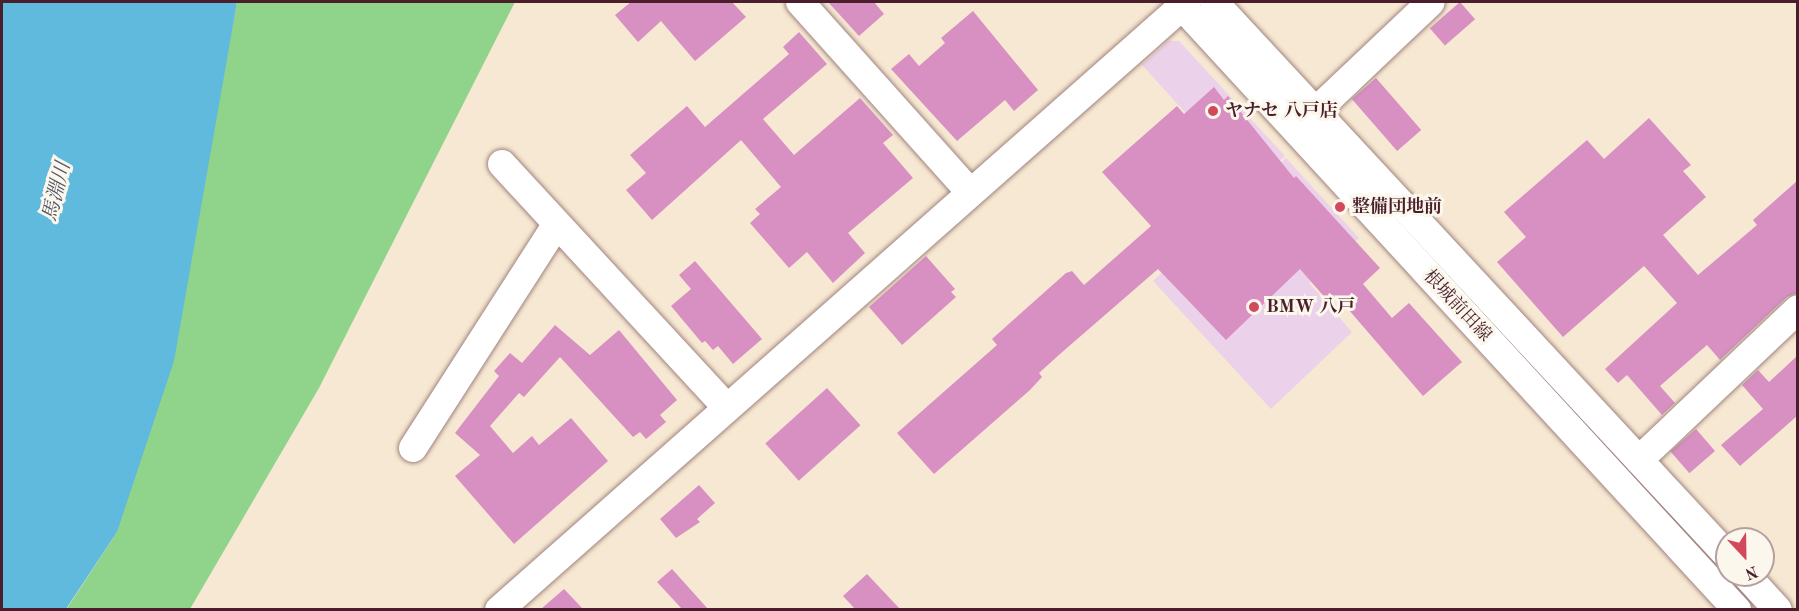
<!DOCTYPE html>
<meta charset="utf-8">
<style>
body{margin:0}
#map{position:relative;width:1799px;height:611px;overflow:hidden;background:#f7e8d3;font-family:"Old Standard TT","Noto Serif JP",serif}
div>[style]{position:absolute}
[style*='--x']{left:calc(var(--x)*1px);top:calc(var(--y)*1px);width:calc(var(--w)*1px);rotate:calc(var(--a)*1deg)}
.built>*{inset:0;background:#ecd1ea}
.green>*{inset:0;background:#90d38b}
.water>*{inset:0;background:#5fbadd}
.stream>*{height:6px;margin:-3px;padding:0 3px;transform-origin:3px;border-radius:3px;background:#5fbadd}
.building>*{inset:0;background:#d890c3;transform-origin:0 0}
.roads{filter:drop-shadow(0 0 2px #a0847f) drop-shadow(0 0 2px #a0847f)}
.minor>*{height:28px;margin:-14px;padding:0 14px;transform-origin:14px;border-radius:14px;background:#fff}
.dots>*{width:16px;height:16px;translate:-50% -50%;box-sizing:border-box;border:3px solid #fbf7ec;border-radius:50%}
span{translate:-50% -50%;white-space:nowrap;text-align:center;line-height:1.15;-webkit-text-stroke:6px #fbf7ec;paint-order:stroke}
.poi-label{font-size:18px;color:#4a1f2b;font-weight:700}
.left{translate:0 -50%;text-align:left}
.street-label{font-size:18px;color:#4a1f2b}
.water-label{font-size:20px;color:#515569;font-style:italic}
.frame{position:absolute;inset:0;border:3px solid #4a1f2b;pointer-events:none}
.north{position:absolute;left:1715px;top:527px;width:60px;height:60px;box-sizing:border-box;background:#fbf7ec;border:2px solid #b4a19f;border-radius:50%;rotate:158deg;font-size:16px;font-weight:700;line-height:24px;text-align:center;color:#4a1f2b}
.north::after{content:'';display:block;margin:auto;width:21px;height:27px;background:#d1495b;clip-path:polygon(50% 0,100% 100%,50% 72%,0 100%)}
</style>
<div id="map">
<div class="built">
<i style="clip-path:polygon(1168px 41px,1179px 41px,1285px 156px,1252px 186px,1142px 65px)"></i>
<i style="clip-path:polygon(1286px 158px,1359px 238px,1309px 283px,1352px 332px,1271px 409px,1153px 281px)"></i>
</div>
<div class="green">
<i style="clip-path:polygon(237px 2px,515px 2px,319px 388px,190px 609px,66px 610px,117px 532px,207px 159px)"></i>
</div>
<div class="water">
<i style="clip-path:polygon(2px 2px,237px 2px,174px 361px,117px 532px,66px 609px,2px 609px)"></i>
</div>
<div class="stream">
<i style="--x:1715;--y:562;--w:17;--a:45"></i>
</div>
<div class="building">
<i style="clip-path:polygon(631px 2px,732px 2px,746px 17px,695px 61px,661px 21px,638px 42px,615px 15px)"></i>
<i style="clip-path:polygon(828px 2px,874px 2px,884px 14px,859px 36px)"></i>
<i style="left:1460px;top:2px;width:23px;height:40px;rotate:49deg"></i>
<i style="clip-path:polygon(973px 11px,1038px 90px,1014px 111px,1005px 100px,957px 141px,891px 69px,909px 54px,919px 66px,945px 43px,941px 38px)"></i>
<i style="clip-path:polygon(799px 32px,827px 64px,763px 119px,794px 155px,860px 98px,893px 135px,883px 143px,913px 178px,848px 233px,865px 253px,833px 283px,807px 252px,789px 268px,750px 223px,760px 214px,755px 209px,781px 187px,741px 140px,652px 220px,626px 190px,646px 173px,630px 155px,687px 106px,705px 127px,789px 54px,783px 47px)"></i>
<i style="left:1376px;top:78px;width:69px;height:32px;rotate:49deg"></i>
<i style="clip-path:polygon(1214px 87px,1224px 100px,1228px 96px,1294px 178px,1296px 176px,1380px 268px,1363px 284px,1392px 318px,1409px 303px,1462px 362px,1423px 396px,1342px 302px,1333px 296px,1328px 301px,1300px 269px,1226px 340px,1158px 269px,1060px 354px,1039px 373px,1042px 377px,1030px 390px,934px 474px,897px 433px,997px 345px,992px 339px,1066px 273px,1072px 271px,1084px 285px,1151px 226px,1102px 172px,1177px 106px,1184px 114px)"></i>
<i style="clip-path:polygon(1649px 118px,1691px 165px,1683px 171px,1706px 197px,1663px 235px,1698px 275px,1757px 225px,1753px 220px,1797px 181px,1797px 293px,1787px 297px,1720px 360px,1707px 345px,1660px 386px,1675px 403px,1662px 415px,1627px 375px,1618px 383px,1605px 369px,1677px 303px,1644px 266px,1563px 337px,1497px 262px,1526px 237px,1504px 212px,1587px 140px,1604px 159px)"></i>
<i style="clip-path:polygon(926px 256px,955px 289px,951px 292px,956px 297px,902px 345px,869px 307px)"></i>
<i style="clip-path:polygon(695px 261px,762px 339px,733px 364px,718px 346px,713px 350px,705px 341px,702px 343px,671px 306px,691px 289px,679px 275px)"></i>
<i style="clip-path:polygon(555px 325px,590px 355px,619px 330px,677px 400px,660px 415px,666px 422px,646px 439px,640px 432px,633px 437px,560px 357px,524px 397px,519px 393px,490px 426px,513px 453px,532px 436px,539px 445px,571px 418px,608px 461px,514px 544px,455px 476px,480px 455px,455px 433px,499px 376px,494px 371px,510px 353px,522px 363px)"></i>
<i style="clip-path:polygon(1797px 356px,1797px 416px,1740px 466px,1721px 445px,1763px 409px,1742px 385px,1758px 370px,1769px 382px)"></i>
<i style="left:827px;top:388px;width:50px;height:83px;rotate:48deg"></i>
<i style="left:1696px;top:429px;width:29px;height:34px;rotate:49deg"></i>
<i style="clip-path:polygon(699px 485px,715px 503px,697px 519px,700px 522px,676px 538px,660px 519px)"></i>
<i style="clip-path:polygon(672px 569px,708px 609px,682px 609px,657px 582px)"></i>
<i style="clip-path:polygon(867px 574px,900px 609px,855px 609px,843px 596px)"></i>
<i style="clip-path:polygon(564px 589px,583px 609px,541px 609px)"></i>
</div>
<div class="roads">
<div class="minor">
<i style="--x:800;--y:2;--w:254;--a:48.2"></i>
<i style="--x:1178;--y:2;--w:826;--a:47.4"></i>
<i style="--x:1214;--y:2;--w:754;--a:47.15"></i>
<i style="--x:1316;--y:111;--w:158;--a:-43.5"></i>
<i style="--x:502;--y:164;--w:330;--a:47.3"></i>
<i style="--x:413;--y:448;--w:266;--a:-57.3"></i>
<i style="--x:1639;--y:460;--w:219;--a:-43.5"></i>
<i style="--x:1746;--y:575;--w:47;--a:47.6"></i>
<i style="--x:499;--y:610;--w:918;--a:-41.47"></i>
</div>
</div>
<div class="dots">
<i style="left:1213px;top:111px;background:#d1495b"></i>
<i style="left:1340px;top:207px;background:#d1495b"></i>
<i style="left:1254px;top:307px;background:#d1495b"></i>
</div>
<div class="poi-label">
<span class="left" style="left:1225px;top:111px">ヤナセ 八戸店</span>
<span class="left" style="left:1352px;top:207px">整備団地前</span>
<span class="left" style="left:1266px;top:307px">BMW 八戸</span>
</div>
<div class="street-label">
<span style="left:1457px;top:306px;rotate:47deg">根城前田線</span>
</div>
<div class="water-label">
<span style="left:58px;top:192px;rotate:-76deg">馬淵川</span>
</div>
<div class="frame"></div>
<div class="north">N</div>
</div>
